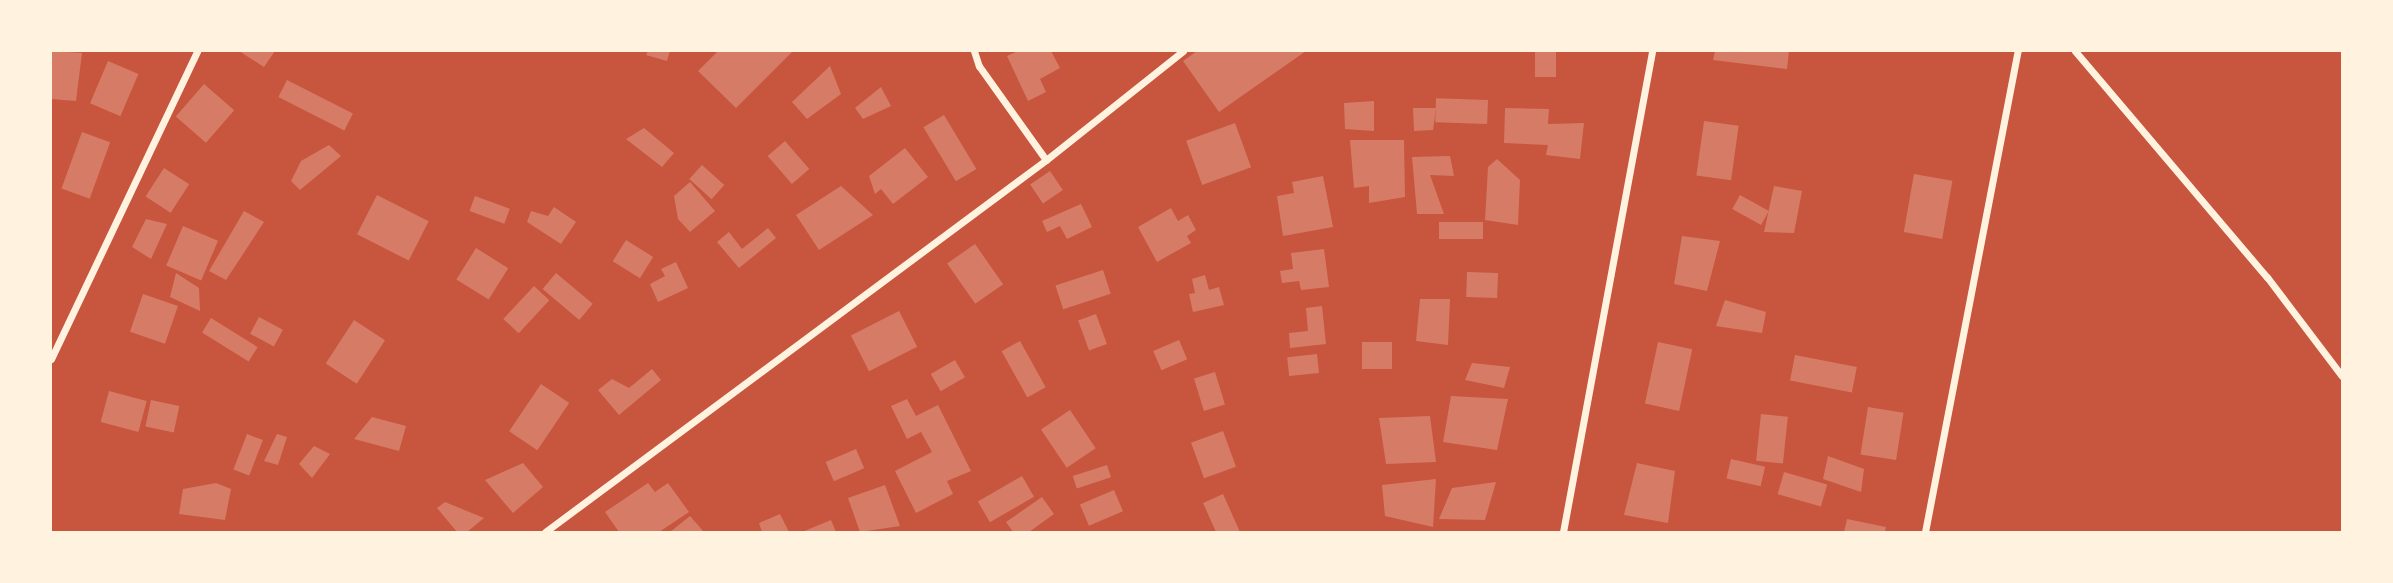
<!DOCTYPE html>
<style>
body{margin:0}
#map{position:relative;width:2393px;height:583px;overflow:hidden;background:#c8553d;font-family:Cabin,sans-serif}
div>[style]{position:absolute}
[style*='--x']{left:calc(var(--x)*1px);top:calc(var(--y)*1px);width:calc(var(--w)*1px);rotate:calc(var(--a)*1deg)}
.building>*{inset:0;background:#d67c66;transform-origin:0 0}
.minor>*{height:7px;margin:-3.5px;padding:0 3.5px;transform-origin:3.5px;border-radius:3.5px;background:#fff3e0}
span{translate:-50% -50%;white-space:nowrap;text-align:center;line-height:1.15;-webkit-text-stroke:5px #fff3e0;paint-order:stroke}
.frame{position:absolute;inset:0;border:52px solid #fff3e0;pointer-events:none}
</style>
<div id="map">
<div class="building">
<i style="clip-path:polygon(51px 51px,82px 53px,76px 101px,51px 99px)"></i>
<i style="clip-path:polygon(239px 51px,275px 51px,264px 67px)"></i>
<i style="clip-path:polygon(648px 51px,670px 51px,667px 61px,646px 55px)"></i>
<i style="clip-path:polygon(718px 51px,793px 51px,736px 108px,698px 71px)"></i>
<i style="clip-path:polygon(1018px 51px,1051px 51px,1060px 68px,1040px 79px,1046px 92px,1028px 101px,1007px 56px)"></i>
<i style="clip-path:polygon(1197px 51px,1306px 51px,1219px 112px,1183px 61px)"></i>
<i style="left:1535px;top:51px;width:21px;height:26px"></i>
<i style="clip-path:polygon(1715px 51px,1789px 51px,1787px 69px,1713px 60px)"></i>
<i style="left:108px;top:61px;width:33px;height:46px;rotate:23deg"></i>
<i style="clip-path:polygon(830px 66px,841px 94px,807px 119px,792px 102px)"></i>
<i style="left:287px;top:80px;width:74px;height:19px;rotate:27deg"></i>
<i style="left:204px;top:84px;width:40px;height:43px;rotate:41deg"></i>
<i style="clip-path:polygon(881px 87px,891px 106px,863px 119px,855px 108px)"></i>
<i style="left:1488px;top:100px;width:24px;height:52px;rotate:92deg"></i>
<i style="clip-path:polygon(1374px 101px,1374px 131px,1345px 129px,1344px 103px)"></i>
<i style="clip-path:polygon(1413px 108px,1436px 108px,1433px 130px,1414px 131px)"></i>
<i style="clip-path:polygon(1505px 108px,1549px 109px,1548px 124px,1584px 123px,1580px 159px,1546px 155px,1548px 145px,1504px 143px)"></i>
<i style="left:944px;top:115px;width:63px;height:24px;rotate:59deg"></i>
<i style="left:1704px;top:121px;width:35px;height:55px;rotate:8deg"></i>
<i style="left:1235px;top:123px;width:47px;height:52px;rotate:70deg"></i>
<i style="clip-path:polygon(644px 128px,674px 153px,662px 167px,626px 139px)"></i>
<i style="left:82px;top:132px;width:30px;height:60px;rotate:20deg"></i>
<i style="clip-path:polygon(1350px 140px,1404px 140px,1405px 197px,1369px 203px,1369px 186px,1354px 188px)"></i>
<i style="left:785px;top:141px;width:37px;height:23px;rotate:49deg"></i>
<i style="clip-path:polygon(329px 145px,341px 156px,300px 190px,291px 181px,301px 161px)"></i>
<i style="clip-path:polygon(905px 148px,928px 177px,893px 204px,881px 189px,875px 194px,869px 176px)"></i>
<i style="clip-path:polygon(1450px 156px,1454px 176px,1430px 175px,1444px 214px,1417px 214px,1412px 157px)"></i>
<i style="clip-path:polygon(1497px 159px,1520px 180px,1518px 225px,1485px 220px,1488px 167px)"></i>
<i style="left:702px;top:165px;width:30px;height:19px;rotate:42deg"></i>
<i style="left:164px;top:168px;width:30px;height:34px;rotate:33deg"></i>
<i style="left:1050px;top:171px;width:23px;height:24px;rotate:56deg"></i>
<i style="left:1914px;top:174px;width:39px;height:59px;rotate:10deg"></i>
<i style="clip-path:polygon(1323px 176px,1333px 227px,1283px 236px,1277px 196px,1294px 193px,1292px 182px)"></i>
<i style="clip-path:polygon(690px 182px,715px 211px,690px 232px,678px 219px,674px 196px)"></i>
<i style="clip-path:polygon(841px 186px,873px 215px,819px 250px,796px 215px)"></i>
<i style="clip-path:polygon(1774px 186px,1802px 191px,1794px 233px,1764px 232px)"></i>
<i style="left:377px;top:195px;width:58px;height:44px;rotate:27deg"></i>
<i style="left:1740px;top:195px;width:33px;height:16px;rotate:29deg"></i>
<i style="left:475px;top:196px;width:37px;height:16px;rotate:20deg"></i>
<i style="clip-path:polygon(1081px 204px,1092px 227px,1067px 239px,1060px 226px,1047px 232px,1042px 221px)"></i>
<i style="clip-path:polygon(554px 207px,576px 222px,561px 244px,527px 222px,531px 211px,548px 216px)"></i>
<i style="clip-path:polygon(1171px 208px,1178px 221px,1188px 215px,1196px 230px,1187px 236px,1191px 243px,1157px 262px,1138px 227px)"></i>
<i style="clip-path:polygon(244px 211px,264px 222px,226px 280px,209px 271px)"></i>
<i style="clip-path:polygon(146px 219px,167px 224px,151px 259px,132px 247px)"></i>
<i style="left:1439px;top:222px;width:44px;height:17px"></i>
<i style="left:183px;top:226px;width:38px;height:43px;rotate:23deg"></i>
<i style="clip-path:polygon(768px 228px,776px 238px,739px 268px,717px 242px,729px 232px,742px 249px)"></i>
<i style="clip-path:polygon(1682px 236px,1720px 241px,1707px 291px,1674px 284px)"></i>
<i style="left:626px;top:240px;width:32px;height:25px;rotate:32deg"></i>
<i style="left:975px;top:244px;width:49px;height:34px;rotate:55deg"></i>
<i style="left:476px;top:248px;width:38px;height:37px;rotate:32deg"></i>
<i style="clip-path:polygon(1324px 249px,1329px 287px,1301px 290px,1299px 281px,1282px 283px,1280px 271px,1293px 269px,1291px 253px)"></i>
<i style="clip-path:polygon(676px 262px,688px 288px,658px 302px,650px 284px,665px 276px,661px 269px)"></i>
<i style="left:1103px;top:270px;width:25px;height:50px;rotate:72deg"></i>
<i style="left:1467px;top:272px;width:31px;height:25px;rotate:2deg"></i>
<i style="clip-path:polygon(176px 273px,199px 288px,200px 311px,170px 297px)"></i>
<i style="left:556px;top:273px;width:48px;height:21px;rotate:40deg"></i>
<i style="clip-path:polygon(1205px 275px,1209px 290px,1219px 287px,1224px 305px,1193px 312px,1189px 294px,1195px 293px,1192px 279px)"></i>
<i style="left:534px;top:286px;width:21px;height:45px;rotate:43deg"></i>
<i style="left:143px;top:294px;width:37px;height:40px;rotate:19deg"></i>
<i style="clip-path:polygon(1420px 299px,1450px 299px,1448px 345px,1416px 341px)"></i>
<i style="clip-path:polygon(1725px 300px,1766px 312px,1762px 333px,1716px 326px)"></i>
<i style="clip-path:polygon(1322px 306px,1326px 344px,1290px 348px,1289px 333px,1308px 331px,1306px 308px)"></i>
<i style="left:899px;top:311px;width:40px;height:54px;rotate:63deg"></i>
<i style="left:1096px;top:314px;width:32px;height:19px;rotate:70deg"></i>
<i style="left:259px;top:317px;width:27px;height:19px;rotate:28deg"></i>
<i style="left:211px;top:318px;width:55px;height:17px;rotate:32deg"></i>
<i style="left:354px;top:320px;width:37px;height:52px;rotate:33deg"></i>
<i style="left:1179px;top:340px;width:21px;height:28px;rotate:67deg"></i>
<i style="left:1020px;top:341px;width:53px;height:21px;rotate:61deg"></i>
<i style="left:1362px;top:342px;width:30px;height:27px"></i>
<i style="left:1658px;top:342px;width:35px;height:63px;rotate:12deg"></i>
<i style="left:1317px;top:354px;width:19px;height:30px;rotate:84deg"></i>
<i style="left:1795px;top:355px;width:63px;height:26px;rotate:11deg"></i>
<i style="left:955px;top:360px;width:20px;height:28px;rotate:60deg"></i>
<i style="clip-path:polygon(1472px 363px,1510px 367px,1504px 388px,1465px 380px)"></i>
<i style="clip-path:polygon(652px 369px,661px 380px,619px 415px,598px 390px,612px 379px,629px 388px)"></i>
<i style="left:1215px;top:372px;width:34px;height:22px;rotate:73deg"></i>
<i style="left:541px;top:384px;width:34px;height:57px;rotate:34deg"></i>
<i style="left:109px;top:391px;width:39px;height:32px;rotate:15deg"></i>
<i style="clip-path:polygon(1451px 396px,1508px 399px,1497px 450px,1443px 442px)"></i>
<i style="clip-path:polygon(907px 399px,916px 416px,938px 405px,971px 471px,947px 481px,953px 494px,916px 513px,895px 471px,932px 452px,921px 432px,907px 439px,891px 406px)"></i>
<i style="left:151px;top:400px;width:29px;height:27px;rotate:12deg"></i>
<i style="left:1868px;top:407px;width:36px;height:48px;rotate:9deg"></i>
<i style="left:1070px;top:410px;width:46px;height:35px;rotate:56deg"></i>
<i style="left:1761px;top:414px;width:27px;height:47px;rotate:6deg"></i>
<i style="clip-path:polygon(1430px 416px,1436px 462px,1386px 464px,1379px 418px)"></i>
<i style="clip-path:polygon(372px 417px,406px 426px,399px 451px,354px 439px)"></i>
<i style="left:1223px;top:431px;width:38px;height:34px;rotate:70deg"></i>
<i style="left:247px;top:434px;width:17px;height:38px;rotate:21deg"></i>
<i style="clip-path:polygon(277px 434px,287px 437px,278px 465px,264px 461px)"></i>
<i style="clip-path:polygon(314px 446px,330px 454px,312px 478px,299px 464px)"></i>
<i style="left:856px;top:449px;width:21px;height:33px;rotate:67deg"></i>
<i style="clip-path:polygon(1828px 456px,1864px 469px,1861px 492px,1823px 479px)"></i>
<i style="left:1731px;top:459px;width:35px;height:20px;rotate:13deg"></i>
<i style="clip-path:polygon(523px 463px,543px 487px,513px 513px,485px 480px)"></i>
<i style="clip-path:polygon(1637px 463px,1675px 471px,1668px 523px,1624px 515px)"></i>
<i style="left:1107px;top:465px;width:13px;height:36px;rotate:72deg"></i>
<i style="left:1784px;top:472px;width:45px;height:23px;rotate:16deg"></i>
<i style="left:1022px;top:476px;width:24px;height:51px;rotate:60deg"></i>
<i style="clip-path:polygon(1436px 479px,1433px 527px,1385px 516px,1382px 485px)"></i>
<i style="clip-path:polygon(1496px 482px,1485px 520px,1439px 519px,1452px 488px)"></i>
<i style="clip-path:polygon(216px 483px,231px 489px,225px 520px,179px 514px,183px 489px)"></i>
<i style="clip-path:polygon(648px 483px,655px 492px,668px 483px,689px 512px,659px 532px,619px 532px,605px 512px)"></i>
<i style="clip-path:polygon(885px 485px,900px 526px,860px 532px,848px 498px)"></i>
<i style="left:1114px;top:490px;width:23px;height:37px;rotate:67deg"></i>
<i style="clip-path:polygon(1223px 494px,1240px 532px,1216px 532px,1203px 503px)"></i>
<i style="clip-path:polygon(1042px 497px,1054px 514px,1029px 532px,1013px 532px,1006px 522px)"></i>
<i style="clip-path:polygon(445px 502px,484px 518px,467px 532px,457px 532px,437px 508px)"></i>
<i style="clip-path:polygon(780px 514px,789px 532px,762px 532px,759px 523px)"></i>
<i style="clip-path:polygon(690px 516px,704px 532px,670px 532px)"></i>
<i style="clip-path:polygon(1847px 519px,1886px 527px,1885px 532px,1844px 532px)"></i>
<i style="clip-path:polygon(831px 520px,836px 532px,802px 532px)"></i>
</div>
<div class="minor">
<i style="--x:974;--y:51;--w:16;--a:72"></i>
<i style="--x:979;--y:66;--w:115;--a:54.5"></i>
<i style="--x:2075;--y:51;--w:297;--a:49.7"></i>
<i style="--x:2267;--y:277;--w:124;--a:52.9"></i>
<i style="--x:51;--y:359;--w:341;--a:-64.6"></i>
<i style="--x:545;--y:532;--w:624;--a:-36.59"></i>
<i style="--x:1046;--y:160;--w:175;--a:-38.5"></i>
<i style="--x:1563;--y:532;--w:489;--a:-79.5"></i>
<i style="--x:1925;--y:532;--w:490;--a:-79.1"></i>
</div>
<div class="frame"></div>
</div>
